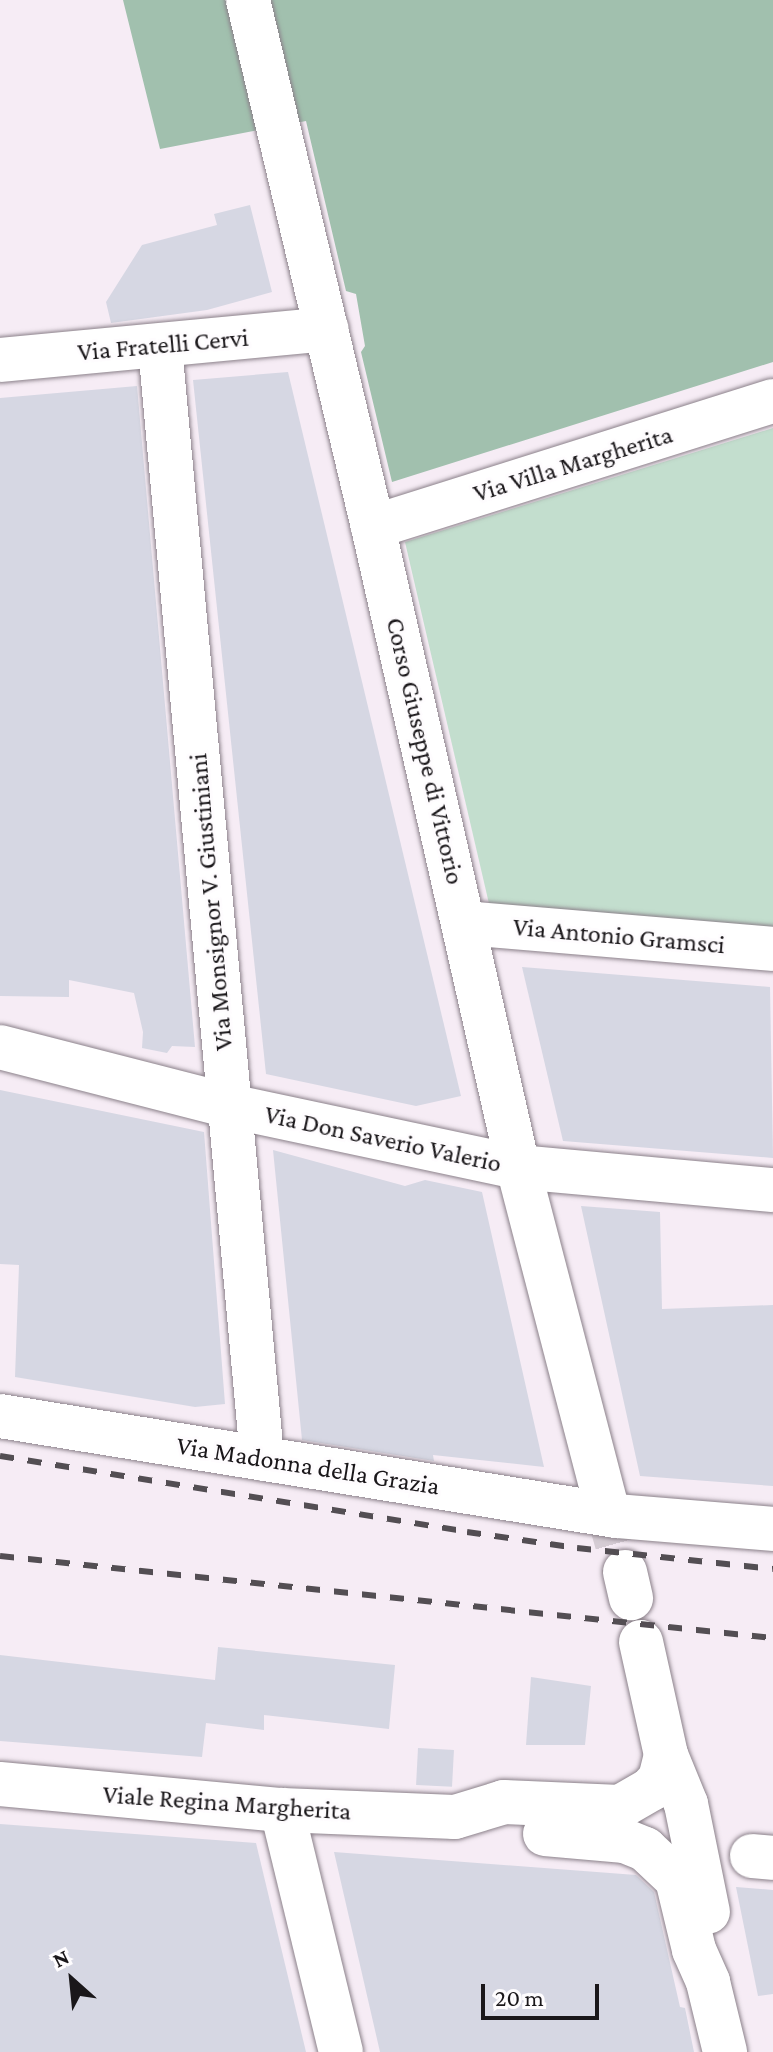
<!DOCTYPE html>
<style>
body{margin:0}
#map{position:relative;width:773px;height:2052px;overflow:hidden;background:#f6ecf5;font-family:"Crimson Pro",serif}
div>[style]{position:absolute}
[style*='--x']{left:calc(var(--x)*1px);top:calc(var(--y)*1px);width:calc(var(--w)*1px);rotate:calc(var(--a)*1deg)}
.green>*{inset:0;background:#c3dece}
.forest>*{inset:0;background:#a1c0ae}
.building>*{inset:0;background:#d6d7e3;transform-origin:0 0}
.minor-tunnel>*{height:44px;margin-top:-22px;transform-origin:0;background:repeating-linear-gradient(90deg,#d5ccd4 0 44px,transparent 0 66px)}
.roads{filter:drop-shadow(0 0 2px #8b818a) drop-shadow(0 0 2px #8b818a)}
.minor>*{height:44px;margin:-22px;padding:0 22px;transform-origin:22px;border-radius:22px;background:#fff}
.rail>*{height:6px;margin-top:-3px;transform-origin:0;background:repeating-linear-gradient(90deg,#534e53 0 14px,transparent 0 28px)}
span{translate:-50% -50%;white-space:nowrap;text-align:center;line-height:1.15;-webkit-text-stroke:6px #fefcfe;paint-order:stroke}
.street-label{font-size:26px;color:#1a171a}
.north{position:absolute;left:32px;top:1940px;width:80px;height:80px;-webkit-text-stroke:6px #fefcfe;paint-order:stroke;rotate:333deg;font-size:22px;font-weight:700;line-height:32px;text-align:center;color:#1a171a}
.north::after{content:'';display:block;margin:auto;width:28px;height:36px;background:#1a171a;clip-path:polygon(50% 0,100% 100%,50% 72%,0 100%)}
.scale{position:absolute;left:481px;top:1984px;width:118px;height:36px;box-sizing:border-box;border:4px solid #1a171a;border-top:0;padding-left:10px;font-size:24px;line-height:28px;white-space:nowrap;color:#1a171a;-webkit-text-stroke:6px #fefcfe;paint-order:stroke}
</style>
<div id="map">
<div class="green">
<i style="clip-path:polygon(773px 428px,773px 929px,490px 908px,405px 542px)"></i>
</div>
<div class="forest">
<i style="clip-path:polygon(123px 0,773px 0,773px 362px,392px 482px,361px 352px,365px 346px,356px 294px,346px 291px,306px 121px,160px 149px)"></i>
</div>
<div class="building">
<i style="clip-path:polygon(250px 205px,272px 292px,207px 310px,111px 323px,106px 302px,142px 245px,217px 225px,214px 214px)"></i>
<i style="clip-path:polygon(288px 372px,461px 1096px,416px 1106px,266px 1074px,193px 380px)"></i>
<i style="clip-path:polygon(137px 386px,195px 1047px,172px 1046px,167px 1053px,142px 1048px,143px 1032px,134px 993px,69px 980px,69px 997px,0 996px,0 398px)"></i>
<i style="clip-path:polygon(522px 967px,770px 987px,773px 1158px,563px 1141px)"></i>
<i style="clip-path:polygon(0 1090px,204px 1132px,225px 1404px,195px 1407px,15px 1377px,19px 1265px,0 1264px)"></i>
<i style="clip-path:polygon(273px 1150px,405px 1186px,425px 1180px,482px 1192px,544px 1467px,433px 1455px,434px 1461px,302px 1440px)"></i>
<i style="clip-path:polygon(581px 1206px,660px 1212px,662px 1309px,773px 1305px,773px 1486px,640px 1476px)"></i>
<i style="clip-path:polygon(218px 1647px,395px 1665px,389px 1729px,264px 1715px,264px 1730px,206px 1723px,202px 1757px,0 1741px,0 1655px,215px 1680px)"></i>
<i style="clip-path:polygon(531px 1677px,591px 1686px,585px 1745px,526px 1745px)"></i>
<i style="left:418px;top:1748px;width:36px;height:37px;rotate:3deg"></i>
<i style="clip-path:polygon(0 1824px,256px 1843px,306px 2052px,0 2052px)"></i>
<i style="clip-path:polygon(334px 1852px,636px 1875px,654px 1892px,680px 2007px,685px 2008px,694px 2052px,380px 2052px)"></i>
<i style="clip-path:polygon(736px 1887px,773px 1890px,773px 1994px,758px 1996px)"></i>
</div>
<div class="minor-tunnel">
<i style="--x:605;--y:1501;--w:74;--a:74.3"></i>
</div>
<div class="roads">
<div class="minor">
<i style="--x:248;--y:0;--w:542;--a:76.66"></i>
<i style="--x:373;--y:527;--w:656;--a:77.23"></i>
<i style="--x:518;--y:1167;--w:345;--a:75.4"></i>
<i style="--x:160;--y:347;--w:1116;--a:84.75"></i>
<i style="--x:0;--y:360;--w:328;--a:-5.4"></i>
<i style="--x:373;--y:527;--w:419;--a:-17.5"></i>
<i style="--x:464;--y:923;--w:310;--a:4.8"></i>
<i style="--x:0;--y:1047;--w:237;--a:14.4"></i>
<i style="--x:230;--y:1106;--w:294;--a:12"></i>
<i style="--x:518;--y:1167;--w:256;--a:5.2"></i>
<i style="--x:0;--y:1416;--w:624;--a:9.22"></i>
<i style="--x:616;--y:1516;--w:158;--a:4.7"></i>
<i style="--x:625;--y:1572;--w:27;--a:77"></i>
<i style="--x:641;--y:1642;--w:116;--a:77.5"></i>
<i style="--x:666;--y:1755;--w:53;--a:67.8"></i>
<i style="--x:686;--y:1804;--w:110;--a:78.5"></i>
<i style="--x:0;--y:1784;--w:283;--a:5.3"></i>
<i style="--x:282;--y:1810;--w:173;--a:2.3"></i>
<i style="--x:455;--y:1817;--w:51;--a:-17"></i>
<i style="--x:504;--y:1802;--w:116;--a:2.5"></i>
<i style="--x:620;--y:1807;--w:36;--a:-30"></i>
<i style="--x:651;--y:1789;--w:13;--a:-48"></i>
<i style="--x:660;--y:1779;--w:25;--a:-76"></i>
<i style="--x:282;--y:1810;--w:249;--a:76.3"></i>
<i style="--x:545;--y:1834;--w:80;--a:5"></i>
<i style="--x:625;--y:1841;--w:22;--a:22"></i>
<i style="--x:645;--y:1849;--w:44;--a:43.2"></i>
<i style="--x:677;--y:1879;--w:73;--a:76.5"></i>
<i style="--x:694;--y:1950;--w:35;--a:66"></i>
<i style="--x:708;--y:1982;--w:72;--a:76.3"></i>
<i style="--x:752;--y:1856;--w:21;--a:5"></i>
</div>
</div>
<div class="rail">
<i style="--x:0;--y:1456;--w:473;--a:9.2"></i>
<i style="--x:467;--y:1532;--w:111;--a:8.3"></i>
<i style="--x:577;--y:1548;--w:197;--a:6.1"></i>
<i style="--x:0;--y:1556;--w:777;--a:6.06"></i>
</div>
<div class="street-label">
<span style="left:163px;top:345px;rotate:-5deg">Via Fratelli Cervi</span>
<span style="left:573px;top:464px;rotate:-17deg">Via Villa Margherita</span>
<span style="left:425px;top:751px;rotate:77deg">Corso Giuseppe di Vittorio</span>
<span style="left:211px;top:902px;rotate:-95deg">Via Monsignor V. Giustiniani</span>
<span style="left:619px;top:936px;rotate:5deg">Via Antonio Gramsci</span>
<span style="left:383px;top:1139px;rotate:12deg">Via Don Saverio Valerio</span>
<span style="left:308px;top:1466px;rotate:9deg">Via Madonna della Grazia</span>
<span style="left:227px;top:1803px;rotate:4deg">Viale Regina Margherita</span>
</div>
<div class="north">N</div>
<div class="scale">20 m</div>
</div>
